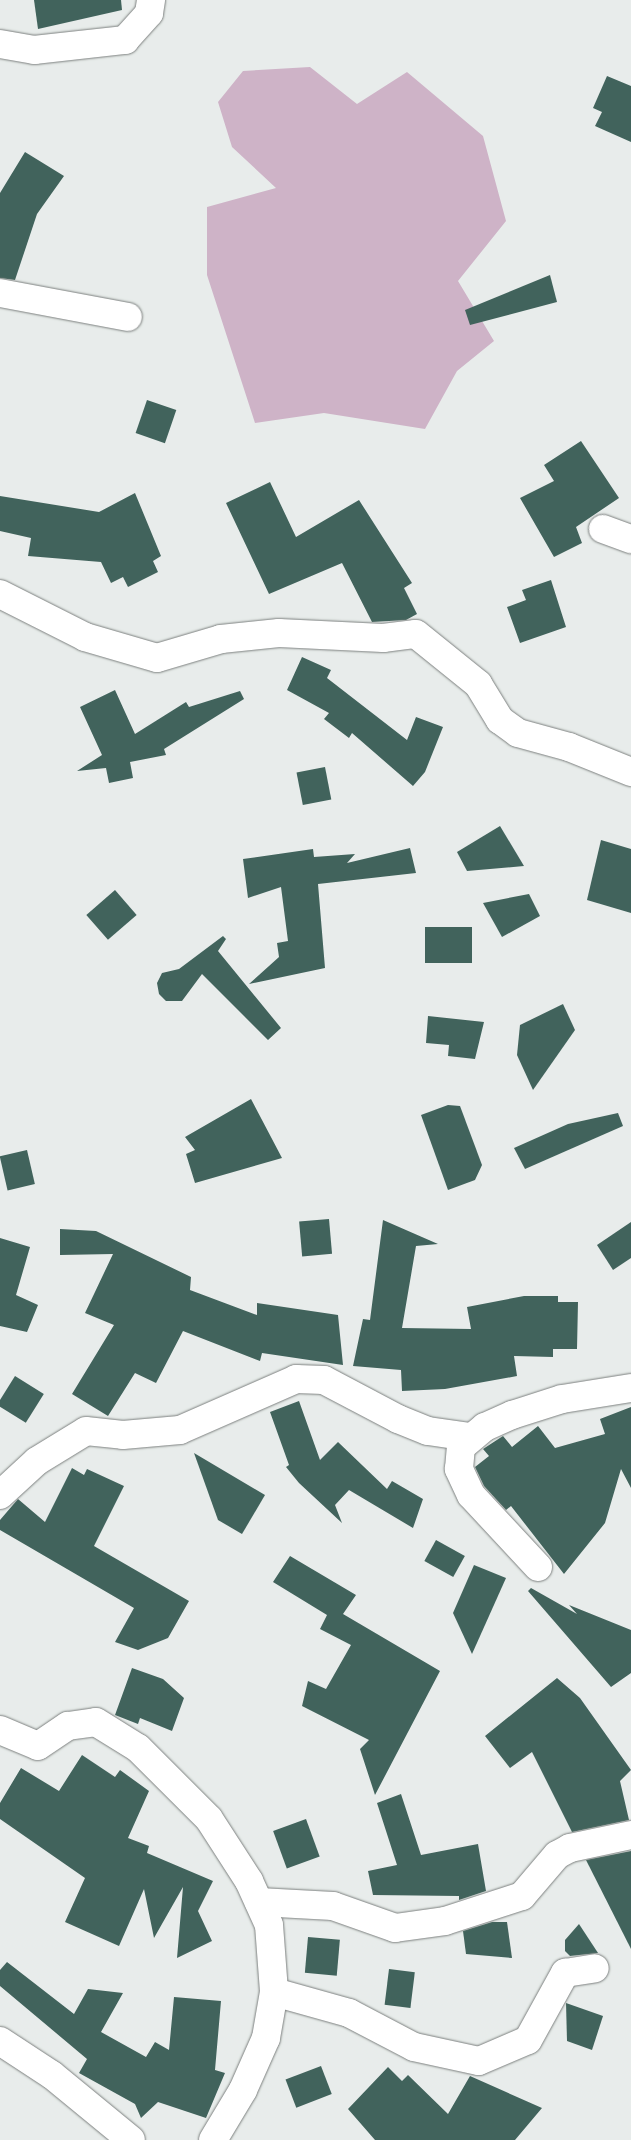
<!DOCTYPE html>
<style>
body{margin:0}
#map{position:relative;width:631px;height:2140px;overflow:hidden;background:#e8eceb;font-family:"IBM Plex Sans",sans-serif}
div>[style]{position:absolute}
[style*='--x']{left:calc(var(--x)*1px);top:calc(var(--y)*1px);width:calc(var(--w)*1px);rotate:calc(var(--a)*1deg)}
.forest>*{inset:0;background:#ceb3c7}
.building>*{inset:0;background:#41635c;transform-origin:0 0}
.roads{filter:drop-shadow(0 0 1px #7c807f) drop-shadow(0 0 1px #7c807f)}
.minor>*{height:28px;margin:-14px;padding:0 14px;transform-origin:14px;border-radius:14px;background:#fff}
span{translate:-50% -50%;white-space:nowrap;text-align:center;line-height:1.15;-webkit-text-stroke:5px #e8eceb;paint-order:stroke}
</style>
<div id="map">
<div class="forest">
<i style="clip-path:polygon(310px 67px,357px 104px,407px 72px,483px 136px,506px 221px,458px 281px,494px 341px,457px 371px,425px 429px,324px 413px,255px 423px,207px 275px,207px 207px,276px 188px,232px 147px,218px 102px,243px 71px)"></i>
</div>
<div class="building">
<i style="clip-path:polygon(34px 0,121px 0,122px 10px,38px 29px)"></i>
<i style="clip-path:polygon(607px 76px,631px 86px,631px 142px,595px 126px,602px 112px,593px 108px)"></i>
<i style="clip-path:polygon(25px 152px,64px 176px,37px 214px,15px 280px,0 278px,0 193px)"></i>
<i style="clip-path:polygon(550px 275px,557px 302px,470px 325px,465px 310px)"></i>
<i style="left:147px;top:400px;width:31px;height:35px;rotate:19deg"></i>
<i style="clip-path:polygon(581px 441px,619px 498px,576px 527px,582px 543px,554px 557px,520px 498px,554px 481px,544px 465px)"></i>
<i style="clip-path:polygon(270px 482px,296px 537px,359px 500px,412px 583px,404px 588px,417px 614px,406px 620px,372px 622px,342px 563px,269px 594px,226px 503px)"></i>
<i style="clip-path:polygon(135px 493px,161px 556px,153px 561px,158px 572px,128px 587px,123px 577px,111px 583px,101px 562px,28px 556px,31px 538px,0 531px,0 496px,99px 512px)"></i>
<i style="clip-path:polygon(551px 580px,566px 627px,520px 643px,507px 607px,526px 600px,522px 590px)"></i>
<i style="clip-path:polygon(302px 657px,331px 670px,327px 678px,407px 740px,416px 717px,443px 727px,425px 772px,413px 786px,352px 733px,349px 738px,324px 719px,329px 713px,287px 690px)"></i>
<i style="clip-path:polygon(115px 690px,135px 734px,186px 702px,189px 707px,240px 691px,244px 699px,164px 749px,166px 755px,130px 762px,133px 778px,109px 783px,106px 768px,77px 771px,102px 755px,80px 707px)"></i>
<i style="left:325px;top:767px;width:33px;height:29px;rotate:79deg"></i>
<i style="clip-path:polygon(500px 826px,524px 866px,467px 871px,457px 852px)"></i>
<i style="clip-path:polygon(601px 840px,631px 849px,631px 913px,587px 900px)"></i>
<i style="clip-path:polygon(410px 848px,416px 873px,318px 884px,325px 968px,249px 984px,279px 957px,277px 943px,288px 941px,281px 887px,248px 898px,243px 859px,313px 849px,314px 857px,355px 854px,347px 863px)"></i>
<i style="left:115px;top:890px;width:33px;height:38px;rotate:49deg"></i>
<i style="clip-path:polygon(529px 894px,540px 916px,502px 937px,483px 903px)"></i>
<i style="left:425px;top:927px;width:47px;height:36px"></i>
<i style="clip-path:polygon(223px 936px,226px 939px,218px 951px,281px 1028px,268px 1040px,202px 974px,182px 1001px,166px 1001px,159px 994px,157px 983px,162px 973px,179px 969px)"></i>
<i style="clip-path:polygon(563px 1004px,575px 1030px,533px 1090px,517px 1055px,520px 1025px)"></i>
<i style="clip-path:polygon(428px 1016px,484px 1022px,475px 1059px,448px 1056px,449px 1045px,426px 1043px)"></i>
<i style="clip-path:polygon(251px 1099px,282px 1158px,195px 1183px,186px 1154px,195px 1150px,185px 1137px)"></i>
<i style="clip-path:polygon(448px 1105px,460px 1106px,482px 1165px,475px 1180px,448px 1190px,421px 1115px)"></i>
<i style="clip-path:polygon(618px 1113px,623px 1126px,525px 1169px,514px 1148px,568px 1124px)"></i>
<i style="left:27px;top:1150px;width:35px;height:28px;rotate:77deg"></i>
<i style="left:329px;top:1219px;width:35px;height:30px;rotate:85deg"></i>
<i style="clip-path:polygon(383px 1220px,438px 1244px,416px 1246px,402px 1328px,471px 1329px,467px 1307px,524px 1296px,558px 1296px,558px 1302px,578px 1302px,577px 1349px,553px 1349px,553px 1357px,514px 1356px,517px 1376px,445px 1389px,402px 1391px,401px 1370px,353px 1366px,363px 1319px,370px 1320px)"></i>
<i style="clip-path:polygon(631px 1222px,631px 1258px,613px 1270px,597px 1245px)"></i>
<i style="clip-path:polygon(60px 1229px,96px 1231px,191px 1277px,190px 1290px,257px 1315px,257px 1303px,338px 1315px,343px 1365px,262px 1353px,260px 1361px,183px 1331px,156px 1383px,135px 1373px,108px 1416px,72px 1394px,114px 1325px,85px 1313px,113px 1254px,60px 1255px)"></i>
<i style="clip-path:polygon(0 1238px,30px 1247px,16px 1295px,38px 1305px,27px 1332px,0 1326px)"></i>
<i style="left:15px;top:1376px;width:34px;height:34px;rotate:32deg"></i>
<i style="clip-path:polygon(299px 1401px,320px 1460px,338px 1442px,387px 1489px,392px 1481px,423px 1499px,413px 1528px,349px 1490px,335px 1505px,342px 1523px,299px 1483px,286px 1467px,289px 1465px,270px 1412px)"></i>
<i style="clip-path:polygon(631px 1407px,631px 1488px,621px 1469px,605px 1523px,564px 1574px,511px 1506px,506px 1510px,484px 1486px,475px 1467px,489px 1456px,483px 1449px,503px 1436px,512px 1447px,538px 1426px,555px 1448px,605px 1434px,600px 1419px)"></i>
<i style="clip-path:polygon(194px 1453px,265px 1495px,242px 1534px,218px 1520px)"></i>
<i style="clip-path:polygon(72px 1468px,84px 1475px,87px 1469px,124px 1486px,94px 1546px,189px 1601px,168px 1638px,138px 1650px,115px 1642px,134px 1608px,0 1530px,0 1520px,18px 1499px,45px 1522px)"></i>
<i style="left:436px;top:1540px;width:33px;height:24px;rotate:29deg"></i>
<i style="clip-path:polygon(290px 1556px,356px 1595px,343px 1614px,440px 1671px,375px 1795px,360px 1749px,369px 1740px,302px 1706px,308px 1681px,326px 1689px,351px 1645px,320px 1629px,327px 1615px,273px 1582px)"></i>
<i style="clip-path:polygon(474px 1565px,506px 1578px,472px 1654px,453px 1613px)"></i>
<i style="clip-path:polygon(531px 1588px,577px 1614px,569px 1605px,631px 1630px,631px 1673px,611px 1687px,528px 1591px)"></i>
<i style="clip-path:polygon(132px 1668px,163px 1679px,184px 1698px,172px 1731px,140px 1718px,138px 1724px,115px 1715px)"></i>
<i style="clip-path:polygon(557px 1678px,580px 1698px,631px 1770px,620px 1781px,629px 1820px,572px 1832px,532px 1752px,510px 1768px,485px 1736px)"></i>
<i style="clip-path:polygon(82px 1755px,115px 1777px,120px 1770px,149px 1791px,128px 1838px,149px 1846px,147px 1853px,213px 1881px,198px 1911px,212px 1941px,177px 1958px,183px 1887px,154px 1938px,144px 1889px,119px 1946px,65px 1922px,85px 1878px,0 1819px,0 1803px,21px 1768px,59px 1791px)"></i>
<i style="clip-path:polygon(401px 1794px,421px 1855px,478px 1844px,486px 1891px,459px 1900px,459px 1896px,373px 1895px,368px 1871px,397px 1865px,377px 1803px)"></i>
<i style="left:306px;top:1819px;width:40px;height:35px;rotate:70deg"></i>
<i style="clip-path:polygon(631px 1851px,631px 1949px,586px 1860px)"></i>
<i style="clip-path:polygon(492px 1922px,507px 1922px,512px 1958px,466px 1954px,463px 1931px)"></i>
<i style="clip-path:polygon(579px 1924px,598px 1953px,570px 1956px,565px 1951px,565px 1940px)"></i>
<i style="left:308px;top:1937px;width:32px;height:36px;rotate:5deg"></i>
<i style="clip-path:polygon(7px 1962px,74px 2014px,88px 1989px,123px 1993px,101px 2032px,146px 2057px,155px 2042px,169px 2050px,174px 1997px,221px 2001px,215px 2070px,225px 2073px,206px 2118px,158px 2102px,141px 2118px,135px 2104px,79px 2073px,87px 2059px,0 1986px,0 1970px)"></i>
<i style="left:389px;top:1969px;width:26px;height:36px;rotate:7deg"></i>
<i style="clip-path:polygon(566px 2003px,603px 2016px,592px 2050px,567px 2041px)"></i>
<i style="left:321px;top:2066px;width:30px;height:38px;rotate:69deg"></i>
<i style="clip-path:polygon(388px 2067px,402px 2081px,408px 2075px,448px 2114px,470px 2076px,542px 2108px,515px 2140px,375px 2140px,348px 2109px)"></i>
</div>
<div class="roads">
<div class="minor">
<i style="--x:0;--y:44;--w:35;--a:10"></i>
<i style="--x:34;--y:50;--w:92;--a:-6.3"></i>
<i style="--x:125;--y:40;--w:36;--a:-48"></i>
<i style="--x:149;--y:13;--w:13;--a:-81"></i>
<i style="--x:0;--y:293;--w:130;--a:10.6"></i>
<i style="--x:603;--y:529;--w:30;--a:20"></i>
<i style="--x:0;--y:594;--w:95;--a:26.8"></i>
<i style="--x:85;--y:637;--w:75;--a:16.3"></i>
<i style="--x:157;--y:658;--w:67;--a:-16.5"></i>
<i style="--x:221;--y:639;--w:58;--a:-5.9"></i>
<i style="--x:279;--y:633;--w:104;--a:2.8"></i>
<i style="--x:383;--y:638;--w:33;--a:-7"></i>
<i style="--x:416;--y:634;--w:80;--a:38.9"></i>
<i style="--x:478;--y:684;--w:42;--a:58.6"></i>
<i style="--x:500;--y:720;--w:22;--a:36"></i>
<i style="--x:518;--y:733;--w:53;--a:15.4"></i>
<i style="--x:569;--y:747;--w:67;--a:22"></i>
<i style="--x:0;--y:1495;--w:50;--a:-42.6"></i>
<i style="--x:37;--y:1461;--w:57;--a:-31.5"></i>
<i style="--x:86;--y:1431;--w:37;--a:6"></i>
<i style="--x:123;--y:1435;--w:57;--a:-5"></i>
<i style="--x:180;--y:1430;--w:127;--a:-23.7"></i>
<i style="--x:296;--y:1379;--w:28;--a:2"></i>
<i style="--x:324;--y:1380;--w:84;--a:27.8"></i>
<i style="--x:398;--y:1419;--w:32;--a:22"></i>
<i style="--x:428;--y:1431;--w:41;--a:8.3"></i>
<i style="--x:538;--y:1567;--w:98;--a:-132.9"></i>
<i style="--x:471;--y:1495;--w:29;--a:-115"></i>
<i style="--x:459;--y:1469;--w:22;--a:-85"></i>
<i style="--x:461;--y:1447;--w:31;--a:-40"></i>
<i style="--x:485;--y:1427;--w:30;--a:-24"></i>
<i style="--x:512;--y:1415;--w:52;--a:-17.7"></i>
<i style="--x:562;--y:1399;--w:70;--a:-9.1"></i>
<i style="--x:0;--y:1730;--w:41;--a:22.8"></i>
<i style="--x:38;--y:1746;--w:36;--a:-34"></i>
<i style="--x:68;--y:1726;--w:28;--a:-8"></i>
<i style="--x:96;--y:1722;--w:49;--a:31.8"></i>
<i style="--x:138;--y:1748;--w:100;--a:45"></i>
<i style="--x:209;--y:1819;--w:74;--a:57.2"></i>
<i style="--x:249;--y:1881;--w:48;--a:65.6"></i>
<i style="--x:269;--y:1925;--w:67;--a:85.7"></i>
<i style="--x:274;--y:1992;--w:47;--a:99.9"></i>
<i style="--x:266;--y:2038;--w:57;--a:113.9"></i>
<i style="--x:243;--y:2090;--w:58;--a:121"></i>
<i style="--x:259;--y:1902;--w:74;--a:3.1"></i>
<i style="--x:333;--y:1906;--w:66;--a:19.5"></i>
<i style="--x:395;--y:1928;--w:50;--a:-8"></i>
<i style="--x:445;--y:1921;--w:81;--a:-18"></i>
<i style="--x:522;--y:1896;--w:54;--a:-49.5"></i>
<i style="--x:557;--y:1855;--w:15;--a:-28"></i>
<i style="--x:570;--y:1848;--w:62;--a:-12"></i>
<i style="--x:274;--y:1992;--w:78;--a:15.6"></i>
<i style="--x:349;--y:2013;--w:73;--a:27.6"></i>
<i style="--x:414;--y:2047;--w:66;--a:12.2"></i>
<i style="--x:479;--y:2061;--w:53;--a:-23.2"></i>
<i style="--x:528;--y:2040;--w:77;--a:-61.1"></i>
<i style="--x:565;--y:1973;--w:30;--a:-9"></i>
<i style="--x:0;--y:2041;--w:62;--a:33.2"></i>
<i style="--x:52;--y:2075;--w:102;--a:39.4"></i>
</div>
</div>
</div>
